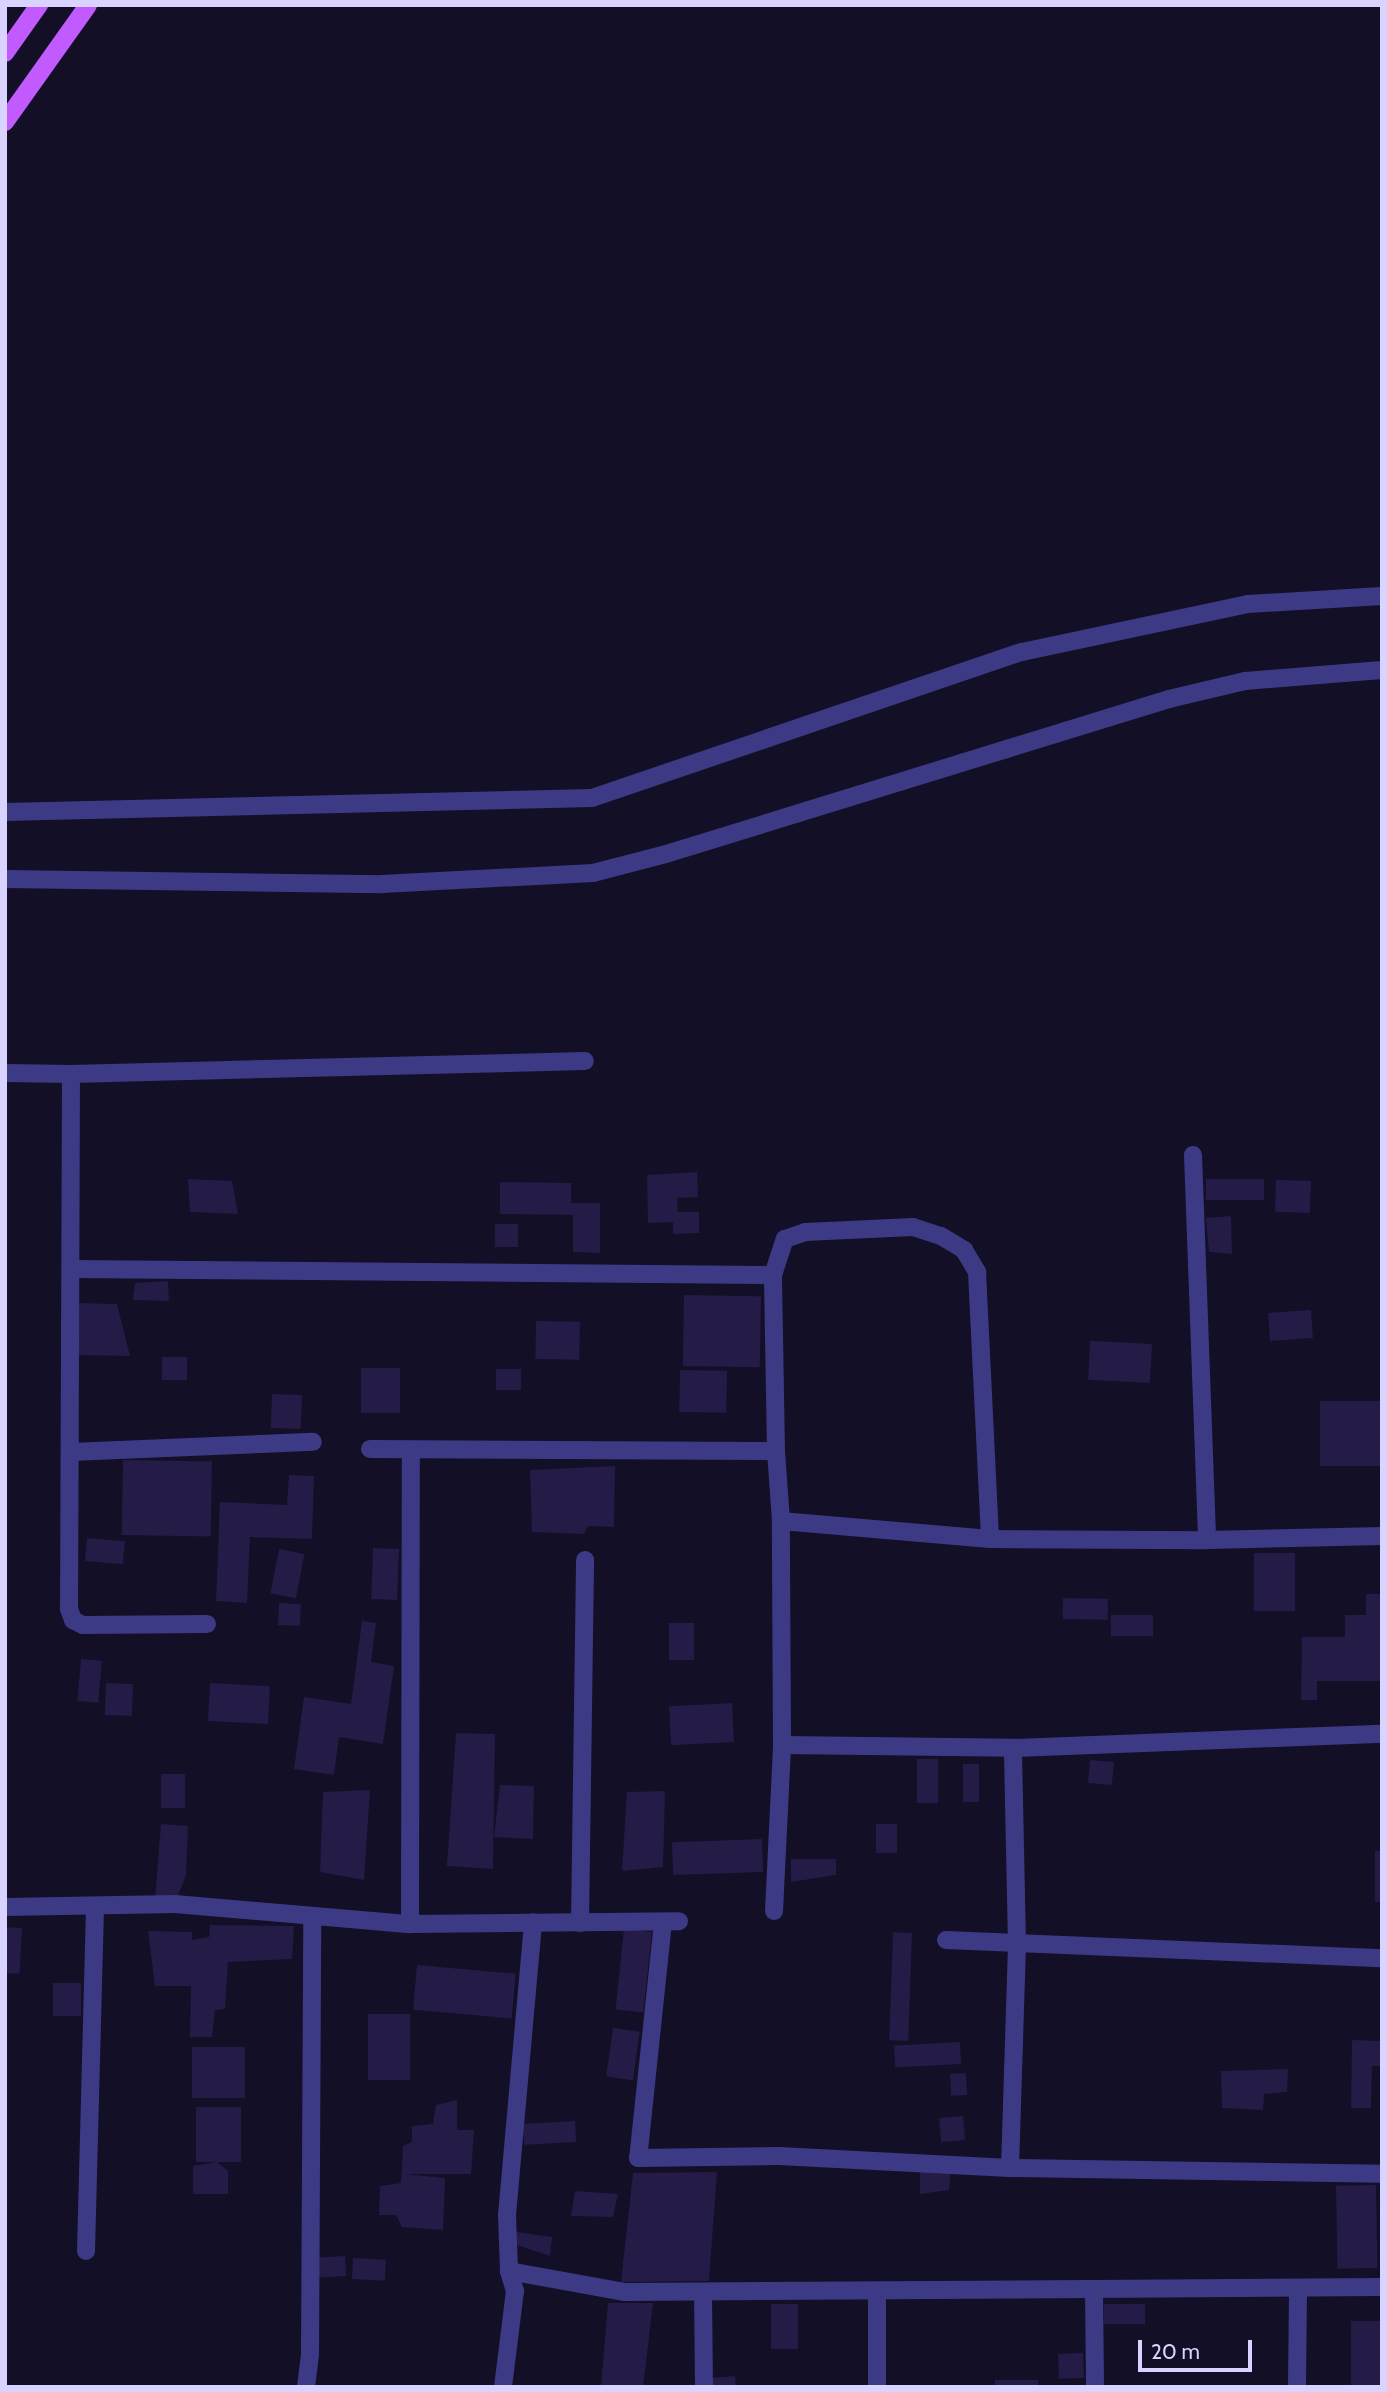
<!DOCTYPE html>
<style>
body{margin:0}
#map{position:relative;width:1387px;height:2392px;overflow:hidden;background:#130f26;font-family:Cabin,sans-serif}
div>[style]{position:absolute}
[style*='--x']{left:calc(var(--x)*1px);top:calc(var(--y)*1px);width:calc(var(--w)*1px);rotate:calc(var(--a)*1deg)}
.building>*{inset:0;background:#241b47;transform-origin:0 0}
.street>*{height:18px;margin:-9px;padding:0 9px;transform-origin:9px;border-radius:9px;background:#3d3a85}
.primary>*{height:18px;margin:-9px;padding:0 9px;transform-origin:9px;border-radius:9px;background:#c25bff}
span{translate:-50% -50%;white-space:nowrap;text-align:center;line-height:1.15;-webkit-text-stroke:5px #130f26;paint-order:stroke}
.frame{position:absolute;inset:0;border:7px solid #d9d4ff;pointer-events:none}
.scale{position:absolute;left:1138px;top:2340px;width:114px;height:32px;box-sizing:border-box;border:4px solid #d9d4ff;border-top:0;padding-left:9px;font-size:21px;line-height:24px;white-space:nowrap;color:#d9d4ff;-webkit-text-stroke:5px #130f26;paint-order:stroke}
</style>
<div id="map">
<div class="building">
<i style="clip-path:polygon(697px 1172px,698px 1197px,677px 1198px,678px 1212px,699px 1212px,699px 1233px,673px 1234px,673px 1222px,648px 1223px,647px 1175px)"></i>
<i style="clip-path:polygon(188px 1179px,232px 1181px,238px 1214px,190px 1212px)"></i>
<i style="left:1206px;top:1179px;width:58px;height:21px"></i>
<i style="left:1311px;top:1181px;width:32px;height:35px;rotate:92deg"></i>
<i style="clip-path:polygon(500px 1182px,571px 1183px,571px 1203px,600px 1203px,600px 1253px,573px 1252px,573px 1215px,500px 1214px)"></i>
<i style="clip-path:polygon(1231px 1216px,1232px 1254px,1209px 1252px,1206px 1218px)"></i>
<i style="left:495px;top:1224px;width:23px;height:23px"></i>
<i style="clip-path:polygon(168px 1281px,169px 1301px,133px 1300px,135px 1283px)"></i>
<i style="left:684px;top:1295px;width:77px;height:71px;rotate:1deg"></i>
<i style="clip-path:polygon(76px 1303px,117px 1304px,130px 1356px,75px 1355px)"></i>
<i style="left:1311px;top:1310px;width:28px;height:43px;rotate:86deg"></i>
<i style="left:536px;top:1321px;width:44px;height:38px;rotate:1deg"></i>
<i style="left:1152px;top:1344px;width:39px;height:62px;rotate:93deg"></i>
<i style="left:162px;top:1357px;width:25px;height:23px"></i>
<i style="left:361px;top:1368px;width:39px;height:45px"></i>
<i style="left:521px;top:1369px;width:21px;height:25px;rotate:90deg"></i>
<i style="left:680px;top:1370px;width:47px;height:42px;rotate:1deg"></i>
<i style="left:272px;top:1394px;width:30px;height:34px;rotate:2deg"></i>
<i style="left:1320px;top:1401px;width:62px;height:65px"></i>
<i style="left:123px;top:1460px;width:89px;height:75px;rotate:1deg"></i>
<i style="clip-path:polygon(615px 1466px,614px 1527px,588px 1526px,584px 1534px,532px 1532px,530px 1470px)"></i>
<i style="clip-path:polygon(289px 1475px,314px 1476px,312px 1539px,250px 1537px,247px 1603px,216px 1601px,220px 1502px,287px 1505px)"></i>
<i style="left:87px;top:1538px;width:38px;height:23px;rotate:5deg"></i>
<i style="left:373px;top:1548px;width:26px;height:51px;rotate:2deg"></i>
<i style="left:279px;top:1549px;width:26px;height:45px;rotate:11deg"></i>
<i style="left:1254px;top:1553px;width:41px;height:58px"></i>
<i style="clip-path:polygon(1366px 1594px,1382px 1594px,1382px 1681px,1317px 1681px,1317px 1700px,1301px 1700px,1302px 1637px,1345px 1637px,1345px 1615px,1366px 1615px)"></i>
<i style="left:1063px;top:1598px;width:45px;height:21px;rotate:1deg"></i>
<i style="left:279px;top:1603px;width:22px;height:22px;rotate:3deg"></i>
<i style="left:1111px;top:1615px;width:42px;height:21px"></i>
<i style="clip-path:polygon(362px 1621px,376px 1623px,371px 1662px,394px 1666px,383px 1744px,339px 1737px,334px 1775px,294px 1769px,304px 1697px,351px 1704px)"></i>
<i style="left:669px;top:1623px;width:25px;height:37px"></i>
<i style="left:81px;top:1659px;width:21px;height:42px;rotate:5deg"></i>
<i style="left:106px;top:1683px;width:27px;height:32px;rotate:2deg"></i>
<i style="left:210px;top:1683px;width:60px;height:38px;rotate:3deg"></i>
<i style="left:732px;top:1703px;width:39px;height:63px;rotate:87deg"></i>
<i style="clip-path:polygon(456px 1733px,495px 1734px,493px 1869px,447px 1866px)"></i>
<i style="left:938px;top:1759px;width:44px;height:21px;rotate:90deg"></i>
<i style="left:1090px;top:1760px;width:24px;height:23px;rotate:5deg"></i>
<i style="left:963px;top:1764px;width:16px;height:38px"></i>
<i style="left:161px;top:1774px;width:24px;height:34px"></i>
<i style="clip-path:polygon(500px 1785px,534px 1786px,533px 1839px,494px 1837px)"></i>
<i style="clip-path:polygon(370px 1790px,364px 1880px,320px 1872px,323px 1792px)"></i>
<i style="clip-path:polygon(665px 1791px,663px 1867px,622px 1871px,627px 1792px)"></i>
<i style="clip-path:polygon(161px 1824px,188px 1826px,186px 1875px,175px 1904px,155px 1900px)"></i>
<i style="left:897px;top:1824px;width:29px;height:21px;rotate:90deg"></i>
<i style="left:762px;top:1839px;width:33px;height:90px;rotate:88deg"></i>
<i style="left:1375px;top:1851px;width:7px;height:51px"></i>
<i style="clip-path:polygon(791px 1859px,836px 1859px,836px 1875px,791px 1882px)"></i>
<i style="clip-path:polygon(210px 1925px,294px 1926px,292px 1959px,228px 1962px,225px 2009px,215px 2010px,212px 2037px,190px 2037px,191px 1986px,155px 1986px,148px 1931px,192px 1932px,192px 1940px,209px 1937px)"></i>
<i style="left:5px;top:1927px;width:17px;height:46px;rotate:3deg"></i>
<i style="left:624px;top:1929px;width:28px;height:81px;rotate:6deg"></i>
<i style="left:912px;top:1933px;width:108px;height:19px;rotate:92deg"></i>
<i style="left:417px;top:1965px;width:99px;height:45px;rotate:5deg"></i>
<i style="left:53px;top:1983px;width:28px;height:33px"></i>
<i style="left:368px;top:2014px;width:42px;height:66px"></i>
<i style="left:613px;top:2028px;width:27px;height:49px;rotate:8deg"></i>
<i style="clip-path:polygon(1352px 2040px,1382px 2041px,1382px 2066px,1372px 2066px,1371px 2108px,1351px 2108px)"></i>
<i style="left:960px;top:2042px;width:22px;height:66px;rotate:87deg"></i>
<i style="left:192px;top:2047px;width:53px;height:51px"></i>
<i style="clip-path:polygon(1288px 2069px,1287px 2092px,1264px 2094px,1263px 2110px,1222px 2108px,1221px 2071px)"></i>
<i style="left:966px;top:2073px;width:22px;height:16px;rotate:87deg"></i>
<i style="clip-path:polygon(457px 2100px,457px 2130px,474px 2130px,471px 2174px,405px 2174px,445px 2178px,443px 2230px,402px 2227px,396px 2215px,379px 2215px,380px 2186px,401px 2183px,403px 2146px,412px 2142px,412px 2126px,433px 2124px,436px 2105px)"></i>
<i style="left:196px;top:2107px;width:45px;height:55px"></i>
<i style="left:963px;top:2116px;width:24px;height:24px;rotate:85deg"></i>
<i style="left:575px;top:2121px;width:21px;height:52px;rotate:87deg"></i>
<i style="clip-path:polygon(217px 2162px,228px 2171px,228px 2194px,193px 2194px,193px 2166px)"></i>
<i style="clip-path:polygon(951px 2168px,949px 2190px,920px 2194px,920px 2169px)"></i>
<i style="clip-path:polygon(717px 2172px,709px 2281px,621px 2282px,633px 2173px)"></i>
<i style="left:1376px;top:2185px;width:83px;height:40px;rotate:89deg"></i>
<i style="clip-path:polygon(575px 2191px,618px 2194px,613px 2217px,571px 2216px)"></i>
<i style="clip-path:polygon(516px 2232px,552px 2237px,550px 2256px,517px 2245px)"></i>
<i style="left:345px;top:2256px;width:20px;height:27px;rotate:87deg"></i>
<i style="left:353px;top:2258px;width:33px;height:21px;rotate:3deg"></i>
<i style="clip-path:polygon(608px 2303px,653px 2303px,643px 2387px,601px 2387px)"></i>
<i style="left:771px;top:2304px;width:27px;height:45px"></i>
<i style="left:1145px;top:2304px;width:20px;height:41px;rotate:90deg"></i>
<i style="left:1382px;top:2321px;width:66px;height:31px;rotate:90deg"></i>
<i style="left:1083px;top:2353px;width:25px;height:25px;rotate:88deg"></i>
<i style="clip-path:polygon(735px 2376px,736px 2387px,709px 2387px,709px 2378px)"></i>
<i style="left:995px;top:2380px;width:43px;height:7px"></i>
</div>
<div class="street">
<i style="--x:5;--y:812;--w:587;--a:-1.37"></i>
<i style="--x:592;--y:798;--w:454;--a:-18.8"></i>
<i style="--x:1022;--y:652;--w:231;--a:-12"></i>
<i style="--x:1248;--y:604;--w:134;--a:-3.4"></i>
<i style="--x:5;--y:879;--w:377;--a:0.8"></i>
<i style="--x:382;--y:884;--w:211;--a:-3"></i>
<i style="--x:593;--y:873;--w:75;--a:-14.6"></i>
<i style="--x:666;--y:854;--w:526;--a:-17.13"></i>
<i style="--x:1169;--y:699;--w:78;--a:-13.3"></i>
<i style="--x:1245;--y:681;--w:137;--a:-4.6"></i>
<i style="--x:5;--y:1073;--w:66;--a:0.9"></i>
<i style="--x:71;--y:1074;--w:514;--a:-1.45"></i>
<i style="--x:71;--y:1074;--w:535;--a:90.21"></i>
<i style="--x:69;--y:1609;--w:12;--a:70"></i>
<i style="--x:73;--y:1620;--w:11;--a:27"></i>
<i style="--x:83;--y:1625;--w:124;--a:-0.5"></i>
<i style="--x:1193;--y:1155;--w:385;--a:87.9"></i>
<i style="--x:71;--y:1269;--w:702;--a:0.49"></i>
<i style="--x:370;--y:1449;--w:406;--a:0.3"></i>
<i style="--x:71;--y:1452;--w:242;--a:-2.4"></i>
<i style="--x:781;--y:1521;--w:210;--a:4.9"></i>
<i style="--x:990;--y:1539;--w:217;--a:0.3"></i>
<i style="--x:1207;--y:1540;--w:175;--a:-1.3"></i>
<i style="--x:782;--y:1745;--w:231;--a:0.7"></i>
<i style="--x:1013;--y:1748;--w:369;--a:-2.2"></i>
<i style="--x:5;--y:1907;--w:170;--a:-1"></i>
<i style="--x:175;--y:1904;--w:236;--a:4.9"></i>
<i style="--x:410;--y:1924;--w:269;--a:-0.6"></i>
<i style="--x:774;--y:1911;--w:166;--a:-87.2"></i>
<i style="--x:782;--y:1745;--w:224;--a:-90.3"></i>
<i style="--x:781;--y:1521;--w:70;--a:-94.1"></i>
<i style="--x:776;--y:1451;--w:176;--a:-91"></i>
<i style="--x:773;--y:1275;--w:38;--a:-72"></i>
<i style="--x:785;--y:1239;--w:21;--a:-19"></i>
<i style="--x:805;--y:1232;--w:108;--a:-2.7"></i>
<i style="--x:913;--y:1227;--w:29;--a:18"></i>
<i style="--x:941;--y:1236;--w:27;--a:31"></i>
<i style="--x:964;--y:1250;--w:26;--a:59"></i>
<i style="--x:977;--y:1272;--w:267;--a:87.2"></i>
<i style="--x:663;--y:1922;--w:237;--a:96"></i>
<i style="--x:638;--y:2158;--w:141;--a:-0.8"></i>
<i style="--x:779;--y:2156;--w:231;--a:3"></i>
<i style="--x:1010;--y:2168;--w:372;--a:0.9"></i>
<i style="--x:580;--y:1923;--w:363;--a:-89.2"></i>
<i style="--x:410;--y:1924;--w:473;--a:-89.9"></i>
<i style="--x:946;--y:1940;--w:436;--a:2.4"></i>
<i style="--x:1010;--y:2168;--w:224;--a:-88.2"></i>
<i style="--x:1017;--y:1944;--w:196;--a:-91.2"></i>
<i style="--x:86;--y:2251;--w:345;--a:-88.5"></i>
<i style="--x:509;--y:2271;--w:118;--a:10.3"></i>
<i style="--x:625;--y:2292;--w:757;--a:-0.38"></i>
<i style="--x:1094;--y:2290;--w:97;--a:89.4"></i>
<i style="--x:703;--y:2292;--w:95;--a:89.4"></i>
<i style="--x:877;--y:2293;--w:94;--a:90"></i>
<i style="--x:306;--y:2387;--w:33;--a:-83"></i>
<i style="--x:310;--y:2354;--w:437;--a:-89.7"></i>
<i style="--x:503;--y:2387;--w:97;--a:-82.9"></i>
<i style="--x:515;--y:2291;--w:21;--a:-107"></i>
<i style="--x:509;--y:2271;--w:56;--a:-92"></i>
<i style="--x:507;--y:2215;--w:294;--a:-84.9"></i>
<i style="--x:1297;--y:2387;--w:99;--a:-89.4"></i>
</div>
<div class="primary">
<i style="--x:5;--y:53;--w:59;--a:-54.7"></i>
<i style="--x:5;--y:122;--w:143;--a:-54.6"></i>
</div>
<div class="frame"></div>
<div class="scale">20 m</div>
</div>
